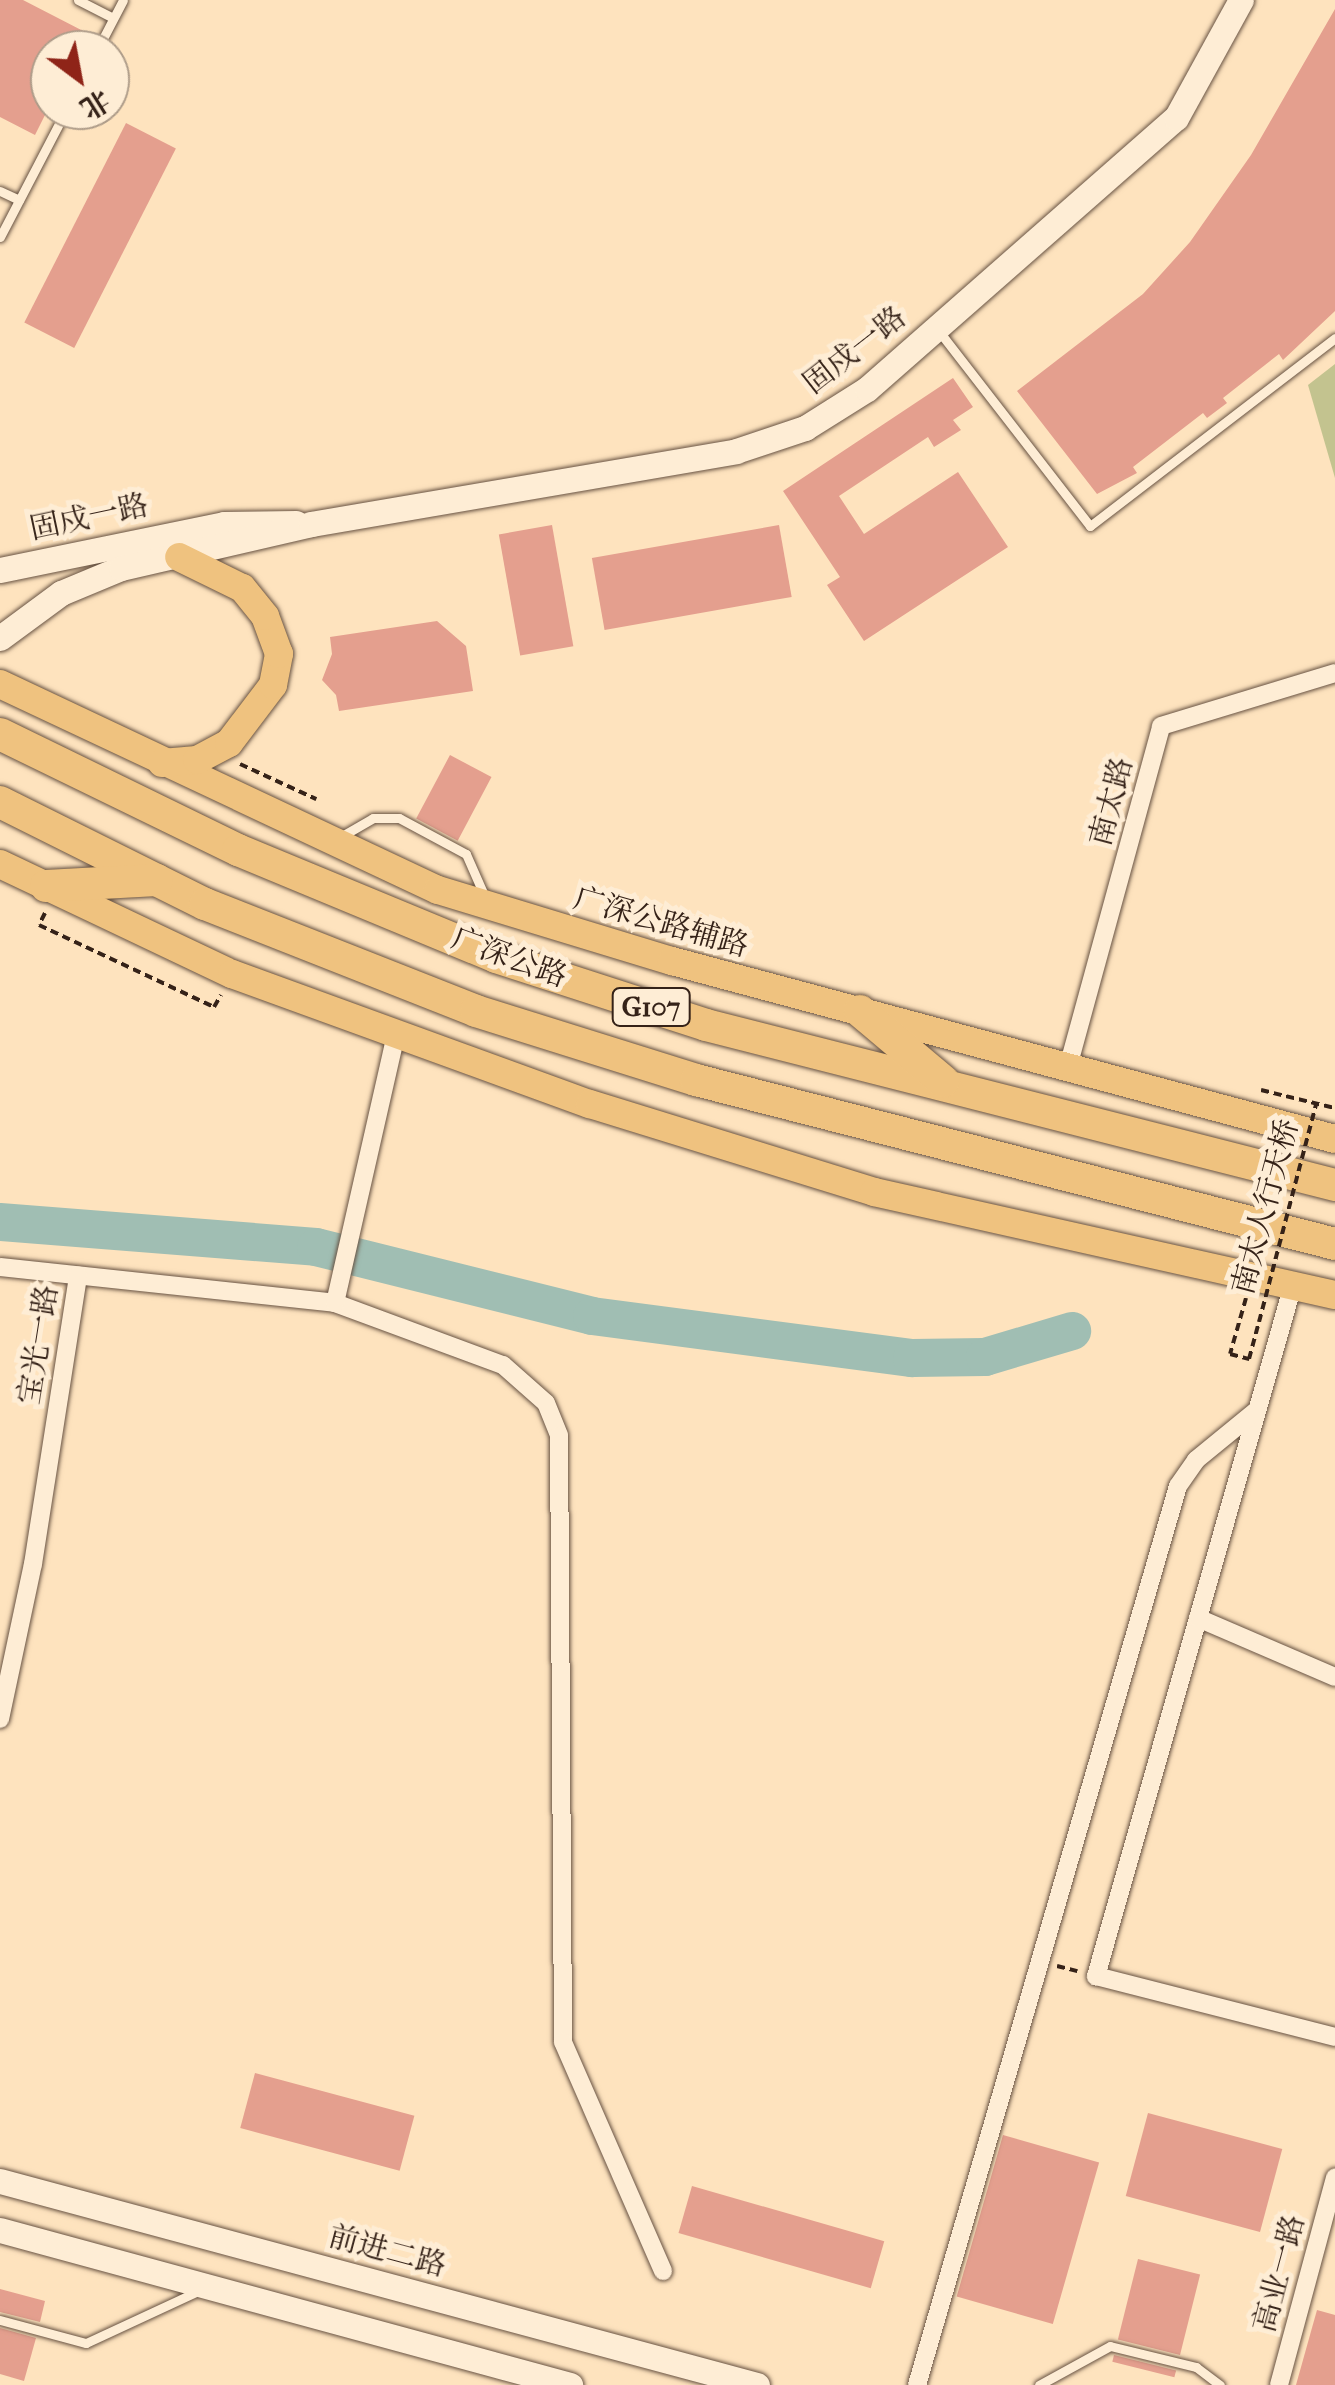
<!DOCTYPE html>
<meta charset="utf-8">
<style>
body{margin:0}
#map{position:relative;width:1335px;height:2385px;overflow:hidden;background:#fee3be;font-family:"IM FELL French Canon","Noto Serif SC",serif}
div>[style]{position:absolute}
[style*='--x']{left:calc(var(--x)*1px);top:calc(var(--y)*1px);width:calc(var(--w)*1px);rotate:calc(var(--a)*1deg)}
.green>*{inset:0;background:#c3c38f}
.river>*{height:38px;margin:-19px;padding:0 19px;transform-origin:19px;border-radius:19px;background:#a0beb3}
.building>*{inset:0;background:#e49f8e;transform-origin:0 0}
.path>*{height:4px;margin-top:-2px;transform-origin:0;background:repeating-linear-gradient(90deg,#352218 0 8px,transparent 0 13px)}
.roads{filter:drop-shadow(0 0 2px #675242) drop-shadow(0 0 2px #675242)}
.lane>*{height:9px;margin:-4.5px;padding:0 4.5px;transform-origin:4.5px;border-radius:4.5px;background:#feedd5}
.street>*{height:18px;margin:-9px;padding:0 9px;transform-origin:9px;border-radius:9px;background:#feedd5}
.secondary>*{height:25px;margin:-12.5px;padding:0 12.5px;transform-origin:12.5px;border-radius:12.5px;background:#feedd5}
.primary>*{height:28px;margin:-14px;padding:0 14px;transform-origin:14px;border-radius:14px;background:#efc27f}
.highway>*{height:32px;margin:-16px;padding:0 16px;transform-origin:16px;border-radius:16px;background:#efc27f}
.path-bridge>*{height:4px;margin-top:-2px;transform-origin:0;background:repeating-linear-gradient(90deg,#352218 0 8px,transparent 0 13px)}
span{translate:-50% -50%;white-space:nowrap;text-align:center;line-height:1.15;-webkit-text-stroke:10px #feedd5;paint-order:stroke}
.shield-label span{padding:2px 8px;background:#feedd5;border:2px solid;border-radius:8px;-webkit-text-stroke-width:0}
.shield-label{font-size:28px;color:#352218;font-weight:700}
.street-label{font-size:30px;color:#352218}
.north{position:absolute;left:30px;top:30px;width:100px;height:100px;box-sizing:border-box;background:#feedd5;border:2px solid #ae9c89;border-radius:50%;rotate:148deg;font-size:28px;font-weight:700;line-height:40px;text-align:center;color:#352218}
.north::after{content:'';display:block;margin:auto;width:35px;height:45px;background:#8f2418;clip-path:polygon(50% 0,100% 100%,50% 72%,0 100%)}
</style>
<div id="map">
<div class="green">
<i style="clip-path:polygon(1335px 364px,1335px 478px,1308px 385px)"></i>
</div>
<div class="river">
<i style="--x:0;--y:1222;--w:317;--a:4.5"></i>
<i style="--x:316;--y:1247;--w:284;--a:14"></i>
<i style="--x:592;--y:1316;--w:323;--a:7.5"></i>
<i style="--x:912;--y:1358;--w:73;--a:-0.8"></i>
<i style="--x:985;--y:1357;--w:91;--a:-16.6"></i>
</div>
<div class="building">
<i style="clip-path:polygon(0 0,23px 0,87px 33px,79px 50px,50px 50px,50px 105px,35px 135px,0 117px)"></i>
<i style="clip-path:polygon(1335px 9px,1335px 311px,1283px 360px,1279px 354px,1223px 398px,1227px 403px,1207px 418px,1203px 413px,1133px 467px,1137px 473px,1097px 494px,1017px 391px,1143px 294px,1190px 242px,1251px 155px)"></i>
<i style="left:126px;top:123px;width:56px;height:224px;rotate:27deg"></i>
<i style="clip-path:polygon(953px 378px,973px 407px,953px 420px,961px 430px,934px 447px,928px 437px,839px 496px,864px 534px,958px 472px,1008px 547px,864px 641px,827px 585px,840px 577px,783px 491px)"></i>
<i style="left:552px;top:525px;width:123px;height:54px;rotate:80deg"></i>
<i style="left:779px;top:525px;width:73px;height:190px;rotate:80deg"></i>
<i style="clip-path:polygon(437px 621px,466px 646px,473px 691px,339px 711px,336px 695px,322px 680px,332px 654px,330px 637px)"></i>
<i style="left:450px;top:755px;width:47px;height:72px;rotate:28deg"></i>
<i style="left:255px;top:2073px;width:165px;height:57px;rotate:15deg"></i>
<i style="left:1148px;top:2113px;width:139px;height:86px;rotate:15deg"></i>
<i style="left:1003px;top:2135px;width:100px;height:168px;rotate:16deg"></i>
<i style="left:692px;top:2186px;width:200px;height:49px;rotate:16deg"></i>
<i style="left:1138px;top:2259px;width:64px;height:83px;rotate:14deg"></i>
<i style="clip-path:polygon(0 2289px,45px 2301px,40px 2322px,0 2312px)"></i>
<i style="clip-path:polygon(1317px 2310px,1335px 2315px,1335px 2385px,1296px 2385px)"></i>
<i style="clip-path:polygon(0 2328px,36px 2338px,24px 2381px,0 2374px)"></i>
<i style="left:1114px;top:2355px;width:64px;height:7px;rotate:14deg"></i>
</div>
<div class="path">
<i style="--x:240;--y:764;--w:84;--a:24.7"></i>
<i style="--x:45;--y:913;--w:13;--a:117"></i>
<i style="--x:39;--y:925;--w:193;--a:25.1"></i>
<i style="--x:214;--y:1007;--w:14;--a:-60"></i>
<i style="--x:1261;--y:1090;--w:76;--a:13.7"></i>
<i style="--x:1246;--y:1298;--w:58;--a:105.9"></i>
<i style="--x:1230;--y:1354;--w:20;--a:15"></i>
<i style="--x:1249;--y:1359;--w:38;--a:-75"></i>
<i style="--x:1057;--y:1966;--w:21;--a:14"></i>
</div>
<div class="roads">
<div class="lane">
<i style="--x:78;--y:0;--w:39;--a:27"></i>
<i style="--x:97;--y:50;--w:56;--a:-62.5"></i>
<i style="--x:0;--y:191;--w:21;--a:25"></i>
<i style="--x:0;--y:237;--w:143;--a:-62.5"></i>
<i style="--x:938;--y:330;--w:248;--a:52.2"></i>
<i style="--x:1090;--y:526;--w:309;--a:-37.5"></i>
<i style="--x:342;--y:836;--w:36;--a:-30"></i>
<i style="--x:373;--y:818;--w:26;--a:0"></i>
<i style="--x:399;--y:818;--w:76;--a:28.2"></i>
<i style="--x:466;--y:854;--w:45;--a:66.3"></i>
<i style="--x:0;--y:2320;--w:89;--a:15"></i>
<i style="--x:86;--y:2343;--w:123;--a:-24.9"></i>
<i style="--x:1039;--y:2385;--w:81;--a:-28.8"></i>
<i style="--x:1110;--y:2346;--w:89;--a:13.7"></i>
<i style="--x:1196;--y:2367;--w:30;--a:37"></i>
</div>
<div class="street">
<i style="--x:1068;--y:1067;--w:353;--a:-74.7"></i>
<i style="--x:1161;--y:726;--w:182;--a:-16.9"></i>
<i style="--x:0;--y:1267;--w:337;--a:6.1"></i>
<i style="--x:335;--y:1303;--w:179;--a:20.3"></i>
<i style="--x:503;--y:1365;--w:57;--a:41.5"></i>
<i style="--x:546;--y:1403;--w:35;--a:68"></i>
<i style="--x:559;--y:1436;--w:606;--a:89.62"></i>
<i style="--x:563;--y:2042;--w:250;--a:66.4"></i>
<i style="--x:1293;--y:1285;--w:719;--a:105.91"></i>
<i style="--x:1096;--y:1976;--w:247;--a:14.3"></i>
<i style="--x:335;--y:1303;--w:276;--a:-77.2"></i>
<i style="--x:1198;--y:1618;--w:149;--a:23.3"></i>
<i style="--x:0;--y:1719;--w:158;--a:-78"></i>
<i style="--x:33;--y:1564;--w:292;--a:-81.1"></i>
<i style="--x:917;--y:2385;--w:936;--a:-73.81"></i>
<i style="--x:1178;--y:1486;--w:32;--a:-55"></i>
<i style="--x:1196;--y:1460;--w:79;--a:-39.3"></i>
<i style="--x:1279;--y:2385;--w:215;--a:-74.9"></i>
</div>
<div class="secondary">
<i style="--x:0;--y:570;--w:229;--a:-11.6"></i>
<i style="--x:224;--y:524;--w:72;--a:-0.8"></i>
<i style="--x:0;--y:638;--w:76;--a:-36.4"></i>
<i style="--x:61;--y:593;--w:65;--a:-22.6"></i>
<i style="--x:121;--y:568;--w:195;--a:-13"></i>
<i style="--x:311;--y:524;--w:431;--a:-9.7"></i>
<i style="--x:736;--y:451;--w:73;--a:-18.4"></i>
<i style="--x:805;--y:428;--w:73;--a:-32.2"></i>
<i style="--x:867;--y:389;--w:411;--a:-41.3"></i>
<i style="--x:1176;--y:118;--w:135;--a:-61.2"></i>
<i style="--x:0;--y:2181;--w:784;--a:15.08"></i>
<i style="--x:0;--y:2230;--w:591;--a:15.21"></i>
</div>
<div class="primary">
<i style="--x:0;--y:684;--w:484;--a:25.2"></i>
<i style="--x:438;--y:890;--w:245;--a:16.9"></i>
<i style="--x:672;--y:961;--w:686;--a:15.03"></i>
<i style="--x:162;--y:763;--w:35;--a:-5"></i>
<i style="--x:197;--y:760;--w:36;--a:-28"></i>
<i style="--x:229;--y:743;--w:73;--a:-52.8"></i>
<i style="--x:273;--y:685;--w:32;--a:-79"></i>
<i style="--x:279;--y:654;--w:40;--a:-110.2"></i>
<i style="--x:265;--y:616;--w:36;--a:-129"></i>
<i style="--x:242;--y:588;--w:70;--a:-153.8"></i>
<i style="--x:0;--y:864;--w:257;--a:25.4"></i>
<i style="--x:232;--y:974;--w:381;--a:20"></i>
<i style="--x:590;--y:1104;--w:297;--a:17.2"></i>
<i style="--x:874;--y:1192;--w:472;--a:12.6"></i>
</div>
<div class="highway">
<i style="--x:0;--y:734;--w:265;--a:26"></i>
<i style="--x:238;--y:850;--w:279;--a:22.5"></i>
<i style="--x:496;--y:957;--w:221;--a:17.9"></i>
<i style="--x:706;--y:1025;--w:649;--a:14.27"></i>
<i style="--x:0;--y:802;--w:229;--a:26.5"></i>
<i style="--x:205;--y:904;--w:291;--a:21.5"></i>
<i style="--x:476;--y:1011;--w:231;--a:17.4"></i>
<i style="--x:696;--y:1080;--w:660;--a:14.39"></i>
<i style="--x:46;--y:886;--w:111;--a:-3.1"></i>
<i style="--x:860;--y:1011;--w:109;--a:40.1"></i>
</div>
</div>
<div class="path-bridge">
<i style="--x:1259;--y:1322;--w:225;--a:-75.3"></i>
</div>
<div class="shield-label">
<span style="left:651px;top:1007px">G107</span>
</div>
<div class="street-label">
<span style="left:855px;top:351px;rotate:-38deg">固戍一路</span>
<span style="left:89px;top:518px;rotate:-12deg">固戍一路</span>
<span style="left:1112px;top:802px;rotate:-75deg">南太路</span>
<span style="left:661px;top:923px;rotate:16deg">广深公路辅路</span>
<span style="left:509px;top:958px;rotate:20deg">广深公路</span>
<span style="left:1266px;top:1207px;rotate:-75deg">南太人行天桥</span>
<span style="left:39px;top:1345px;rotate:-81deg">宝光一路</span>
<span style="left:387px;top:2252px;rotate:15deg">前进二路</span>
<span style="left:1280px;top:2274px;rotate:-75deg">高业一路</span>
</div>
<div class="north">北</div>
</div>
